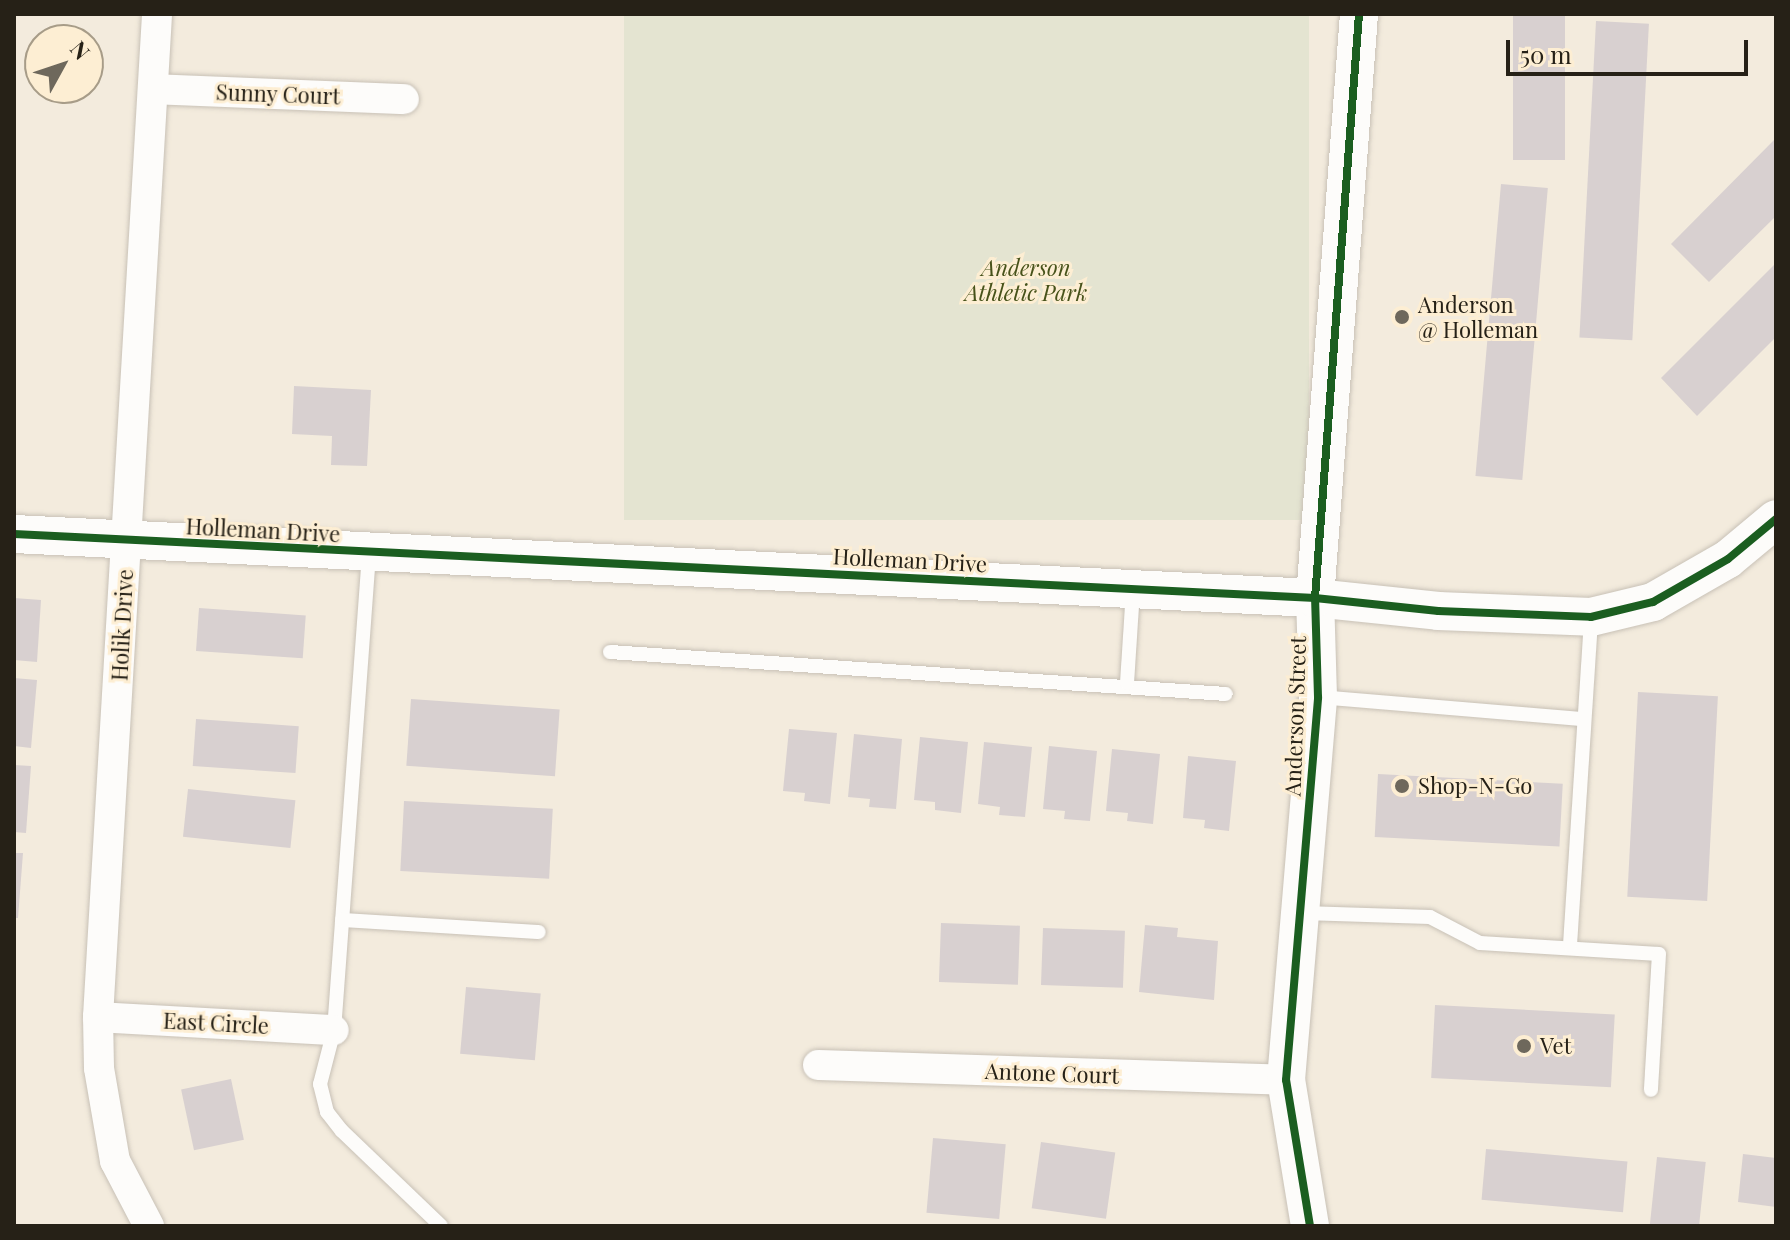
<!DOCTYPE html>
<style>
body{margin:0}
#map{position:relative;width:1790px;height:1240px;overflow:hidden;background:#f3ebdd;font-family:"Playfair Display",serif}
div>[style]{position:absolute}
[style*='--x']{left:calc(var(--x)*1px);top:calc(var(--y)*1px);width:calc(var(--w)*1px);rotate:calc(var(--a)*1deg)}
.green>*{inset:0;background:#e4e4d1;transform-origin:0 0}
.building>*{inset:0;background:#d8d0d0;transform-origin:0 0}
.roads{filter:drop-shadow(0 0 2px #c8c1b6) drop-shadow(0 0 2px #c8c1b6)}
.service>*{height:14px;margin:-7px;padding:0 7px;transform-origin:7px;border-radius:7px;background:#fdfcfa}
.minor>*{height:30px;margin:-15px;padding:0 15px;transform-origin:15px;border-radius:15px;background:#fdfcfa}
.tertiary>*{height:38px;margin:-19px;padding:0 19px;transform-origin:19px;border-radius:19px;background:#fdfcfa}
.cycleway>*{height:8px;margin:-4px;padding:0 4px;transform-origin:4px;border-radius:4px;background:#1b5e20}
.dots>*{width:22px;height:22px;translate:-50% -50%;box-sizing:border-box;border:4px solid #fdeed3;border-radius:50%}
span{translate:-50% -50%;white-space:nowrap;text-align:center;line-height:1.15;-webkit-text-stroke:6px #fdeed3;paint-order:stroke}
.street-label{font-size:22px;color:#262117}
.park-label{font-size:22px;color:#47521a;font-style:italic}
.poi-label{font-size:22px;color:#262117}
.left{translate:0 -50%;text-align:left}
.frame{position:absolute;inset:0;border:16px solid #262117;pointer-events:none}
.north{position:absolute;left:24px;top:24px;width:80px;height:80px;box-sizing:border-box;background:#fdeed3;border:2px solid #a79c88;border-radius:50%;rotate:50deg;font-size:22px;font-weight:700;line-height:32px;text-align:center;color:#262117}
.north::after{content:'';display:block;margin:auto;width:28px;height:36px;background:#6e685c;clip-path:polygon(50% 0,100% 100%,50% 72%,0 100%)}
.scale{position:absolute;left:1506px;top:40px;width:242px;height:36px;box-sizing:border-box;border:4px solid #262117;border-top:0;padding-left:10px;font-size:24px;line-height:28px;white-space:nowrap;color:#262117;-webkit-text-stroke:6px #fdeed3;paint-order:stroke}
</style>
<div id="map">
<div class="green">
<i style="left:624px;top:14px;width:685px;height:506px"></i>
</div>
<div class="building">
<i style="left:1513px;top:14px;width:52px;height:146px"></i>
<i style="left:1596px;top:21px;width:53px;height:317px;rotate:3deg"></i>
<i style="clip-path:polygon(1776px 138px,1776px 216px,1709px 282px,1671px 244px)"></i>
<i style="left:1501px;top:184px;width:47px;height:293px;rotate:5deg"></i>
<i style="clip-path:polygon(1776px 263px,1776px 337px,1697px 416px,1661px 378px)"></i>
<i style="clip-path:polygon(294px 386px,371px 390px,367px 466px,331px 465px,332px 436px,292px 434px)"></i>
<i style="clip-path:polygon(14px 598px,41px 600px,37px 662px,14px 660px)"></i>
<i style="left:199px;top:608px;width:107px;height:43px;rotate:4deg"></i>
<i style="clip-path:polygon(14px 678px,37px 680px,31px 748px,14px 746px)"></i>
<i style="left:1638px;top:692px;width:80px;height:205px;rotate:3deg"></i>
<i style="left:411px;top:699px;width:149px;height:67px;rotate:4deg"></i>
<i style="left:196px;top:719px;width:103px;height:47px;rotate:4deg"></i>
<i style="clip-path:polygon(789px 729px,837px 733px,830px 804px,804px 801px,805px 793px,783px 791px)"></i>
<i style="clip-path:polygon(854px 734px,902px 739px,896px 809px,869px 807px,870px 799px,848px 797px)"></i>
<i style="clip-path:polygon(920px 737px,968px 742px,961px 813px,935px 810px,935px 802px,914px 800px)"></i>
<i style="clip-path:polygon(984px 742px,1032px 747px,1025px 817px,999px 815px,1000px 807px,978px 804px)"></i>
<i style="clip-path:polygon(1049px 746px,1097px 751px,1090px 821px,1064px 819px,1065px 811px,1043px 809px)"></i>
<i style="clip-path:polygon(1112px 749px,1160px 754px,1153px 824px,1127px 821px,1128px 813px,1106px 811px)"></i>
<i style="clip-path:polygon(1188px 756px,1236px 761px,1229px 831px,1204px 828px,1205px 820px,1183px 818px)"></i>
<i style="clip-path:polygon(14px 765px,31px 766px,26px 833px,14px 832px)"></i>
<i style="left:1378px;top:774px;width:185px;height:63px;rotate:3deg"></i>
<i style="left:188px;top:789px;width:108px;height:48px;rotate:6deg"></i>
<i style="left:404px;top:801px;width:149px;height:70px;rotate:3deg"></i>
<i style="clip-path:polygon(14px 853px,23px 853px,18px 918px,14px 918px)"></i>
<i style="left:941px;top:923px;width:79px;height:59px;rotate:2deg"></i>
<i style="clip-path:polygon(1145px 925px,1178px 928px,1177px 937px,1218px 941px,1214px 1000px,1139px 992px)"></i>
<i style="left:1043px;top:928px;width:82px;height:57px;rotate:2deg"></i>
<i style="left:466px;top:987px;width:75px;height:67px;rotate:5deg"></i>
<i style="left:1435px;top:1005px;width:180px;height:73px;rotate:3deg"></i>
<i style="left:231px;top:1079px;width:62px;height:51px;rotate:78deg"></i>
<i style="left:933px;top:1138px;width:73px;height:75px;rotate:5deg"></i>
<i style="left:1041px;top:1142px;width:75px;height:67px;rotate:8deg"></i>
<i style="left:1486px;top:1149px;width:142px;height:51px;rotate:5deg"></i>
<i style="clip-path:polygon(1743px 1154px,1776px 1158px,1776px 1207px,1738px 1202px)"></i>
<i style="left:1657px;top:1157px;width:49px;height:69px;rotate:6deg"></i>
</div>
<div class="roads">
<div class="service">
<i style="--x:369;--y:554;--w:477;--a:94.2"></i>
<i style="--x:334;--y:1030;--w:56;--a:104.5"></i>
<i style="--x:320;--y:1084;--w:29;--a:76"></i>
<i style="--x:327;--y:1112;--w:24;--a:52"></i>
<i style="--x:342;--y:1131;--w:137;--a:43.8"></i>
<i style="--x:610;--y:652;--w:617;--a:3.9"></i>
<i style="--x:1127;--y:683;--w:94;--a:-86.3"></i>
<i style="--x:1320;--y:697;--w:264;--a:4.8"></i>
<i style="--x:1303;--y:913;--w:127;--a:1.8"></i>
<i style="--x:1430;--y:917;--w:56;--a:27.5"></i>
<i style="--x:1480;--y:943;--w:179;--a:3.5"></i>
<i style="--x:1659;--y:954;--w:136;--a:93.4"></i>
<i style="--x:342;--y:920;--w:197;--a:3.5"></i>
<i style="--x:1570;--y:945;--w:329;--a:-86.3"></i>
</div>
<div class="minor">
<i style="--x:153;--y:89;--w:251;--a:2.3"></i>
<i style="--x:98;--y:1017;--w:236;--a:3.2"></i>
<i style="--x:818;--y:1065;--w:468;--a:1.8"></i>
<i style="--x:149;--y:1226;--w:73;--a:-117.6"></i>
<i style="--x:115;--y:1161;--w:94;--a:-99.8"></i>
<i style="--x:99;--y:1068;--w:51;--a:-91.1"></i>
<i style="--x:98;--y:1017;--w:1005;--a:-86.63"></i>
</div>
<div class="tertiary">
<i style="--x:14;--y:534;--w:1303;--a:2.82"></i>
<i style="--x:1315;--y:598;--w:124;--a:6"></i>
<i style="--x:1438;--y:611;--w:153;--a:2.2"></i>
<i style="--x:1591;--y:617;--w:64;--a:-13.6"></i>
<i style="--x:1653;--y:602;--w:86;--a:-29.8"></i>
<i style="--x:1728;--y:559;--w:62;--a:-39.8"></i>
<i style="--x:1310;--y:1226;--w:148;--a:-99.3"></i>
<i style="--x:1286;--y:1080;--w:384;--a:-85.2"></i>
<i style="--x:1318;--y:697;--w:99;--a:-91.7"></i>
<i style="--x:1315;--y:598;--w:586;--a:-85.69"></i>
</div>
</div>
<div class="cycleway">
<i style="--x:14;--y:534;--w:1303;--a:2.82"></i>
<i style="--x:1315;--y:598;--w:124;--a:6"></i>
<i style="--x:1438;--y:611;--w:153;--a:2.2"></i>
<i style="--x:1591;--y:617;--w:64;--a:-13.6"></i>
<i style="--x:1653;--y:602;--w:86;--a:-29.8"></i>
<i style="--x:1728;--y:559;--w:62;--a:-39.8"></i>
<i style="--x:1310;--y:1226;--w:148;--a:-99.3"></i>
<i style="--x:1286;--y:1080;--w:384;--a:-85.2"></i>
<i style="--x:1318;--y:697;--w:99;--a:-91.7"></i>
<i style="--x:1315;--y:598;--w:586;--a:-85.69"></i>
</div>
<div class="dots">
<i style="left:1402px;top:317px;background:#6e685c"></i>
<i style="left:1402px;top:786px;background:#6e685c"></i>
<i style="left:1524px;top:1046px;background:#6e685c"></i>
</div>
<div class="street-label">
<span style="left:278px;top:94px;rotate:2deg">Sunny Court</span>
<span style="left:263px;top:530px;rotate:3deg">Holleman Drive</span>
<span style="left:910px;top:560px;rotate:3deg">Holleman Drive</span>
<span style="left:122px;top:625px;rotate:-87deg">Holik Drive</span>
<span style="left:1295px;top:716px;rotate:-88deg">Anderson Street</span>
<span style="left:216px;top:1023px;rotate:3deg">East Circle</span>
<span style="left:1052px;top:1073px;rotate:2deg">Antone Court</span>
</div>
<div class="park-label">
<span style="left:1026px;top:280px">Anderson<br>Athletic Park</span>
</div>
<div class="poi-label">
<span class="left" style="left:1418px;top:317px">Anderson<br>@ Holleman</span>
<span class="left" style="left:1418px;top:786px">Shop-N-Go</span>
<span class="left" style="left:1540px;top:1046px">Vet</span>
</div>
<div class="frame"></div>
<div class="north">N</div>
<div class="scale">50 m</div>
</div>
